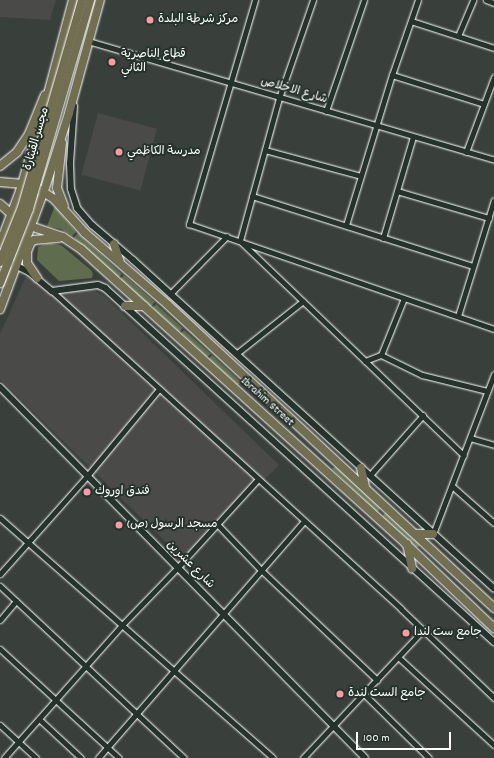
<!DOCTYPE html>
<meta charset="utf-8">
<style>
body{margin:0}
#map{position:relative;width:494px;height:758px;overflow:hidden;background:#393f3b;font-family:Dekko,"Playpen Sans Arabic",sans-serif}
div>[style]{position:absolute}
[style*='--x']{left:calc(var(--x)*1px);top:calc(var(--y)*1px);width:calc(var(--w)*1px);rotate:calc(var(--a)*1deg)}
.built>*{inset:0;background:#4a4b49;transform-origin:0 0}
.green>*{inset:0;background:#5f6d4e;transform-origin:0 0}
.roads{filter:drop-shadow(0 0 1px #fff) drop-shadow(0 0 1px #fff)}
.minor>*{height:5px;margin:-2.5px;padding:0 2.5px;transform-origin:2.5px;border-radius:2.5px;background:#26332d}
.tertiary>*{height:6px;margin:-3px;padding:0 3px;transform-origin:3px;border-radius:3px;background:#26332d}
.primary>*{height:8px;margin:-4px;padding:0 4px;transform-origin:4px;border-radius:4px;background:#726e52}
.trunk>*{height:8px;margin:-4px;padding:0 4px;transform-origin:4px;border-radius:4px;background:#726e52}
.bridges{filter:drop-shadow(0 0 1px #fff) drop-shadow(0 0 1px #fff)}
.trunk-bridge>*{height:8px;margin:-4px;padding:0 4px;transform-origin:4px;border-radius:4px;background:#726e52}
.dots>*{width:11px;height:11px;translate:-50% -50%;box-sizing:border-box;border:2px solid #26332d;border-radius:50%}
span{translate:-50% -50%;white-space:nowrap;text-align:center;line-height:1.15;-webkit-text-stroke:4px #26332d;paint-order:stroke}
.poi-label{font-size:12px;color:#fff}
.left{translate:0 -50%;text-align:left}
.street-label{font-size:12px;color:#fff}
.scale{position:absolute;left:356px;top:732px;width:95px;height:18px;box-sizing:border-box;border:2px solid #fff;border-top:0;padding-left:5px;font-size:12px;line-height:14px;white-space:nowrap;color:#fff;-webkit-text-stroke:3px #26332d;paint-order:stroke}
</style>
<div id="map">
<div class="built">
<i style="clip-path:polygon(0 0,56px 0,50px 20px,0 17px)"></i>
<i style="left:98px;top:113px;width:61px;height:64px;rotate:15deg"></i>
<i style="clip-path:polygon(27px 274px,54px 294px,91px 289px,103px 295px,279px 465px,184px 560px,0 379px,0 334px)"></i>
</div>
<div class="green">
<i style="clip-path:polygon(55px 206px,76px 232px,72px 236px,61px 229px,47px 226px)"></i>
<i style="left:78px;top:233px;width:60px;height:6px;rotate:43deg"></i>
<i style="clip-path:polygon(48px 243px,61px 245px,91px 270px,93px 274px,92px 278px,59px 281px,37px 260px,38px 247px)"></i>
<i style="left:124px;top:275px;width:41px;height:6px;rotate:41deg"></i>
<i style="left:156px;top:304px;width:36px;height:5px;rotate:42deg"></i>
<i style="clip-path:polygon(184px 330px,211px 354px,207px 357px,181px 333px)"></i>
<i style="clip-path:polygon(212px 355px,241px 382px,238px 385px,209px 359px)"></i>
<i style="clip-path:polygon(336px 466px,381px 508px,377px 512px,332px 469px)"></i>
<i style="left:386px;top:512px;width:47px;height:6px;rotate:42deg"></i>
</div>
<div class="roads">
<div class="minor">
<i style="--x:255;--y:0;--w:234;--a:106.4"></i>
<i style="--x:189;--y:224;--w:323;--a:19"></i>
<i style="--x:313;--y:0;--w:104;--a:109.1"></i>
<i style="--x:279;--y:98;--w:148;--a:105.3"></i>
<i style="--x:240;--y:241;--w:310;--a:43.8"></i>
<i style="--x:486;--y:0;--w:9;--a:21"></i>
<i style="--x:411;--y:21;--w:87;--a:18"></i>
<i style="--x:458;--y:36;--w:39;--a:-67"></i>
<i style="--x:88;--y:41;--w:423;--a:16.3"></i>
<i style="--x:392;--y:75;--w:96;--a:17.5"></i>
<i style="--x:326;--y:111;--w:117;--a:-71.1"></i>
<i style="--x:265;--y:150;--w:99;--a:15.2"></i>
<i style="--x:466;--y:152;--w:80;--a:-69.5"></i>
<i style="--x:397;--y:191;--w:96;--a:16.4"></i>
<i style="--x:252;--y:196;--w:232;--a:17.6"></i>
<i style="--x:346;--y:225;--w:157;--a:-73"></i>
<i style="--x:392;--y:75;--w:79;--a:-70.9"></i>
<i style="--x:383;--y:238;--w:105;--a:-73.5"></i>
<i style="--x:52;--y:291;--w:472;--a:42.3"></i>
<i style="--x:401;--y:609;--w:129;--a:43.7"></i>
<i style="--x:170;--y:294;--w:81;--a:-45.5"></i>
<i style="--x:458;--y:316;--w:121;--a:-72.8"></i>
<i style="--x:236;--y:354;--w:85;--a:-38.3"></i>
<i style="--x:381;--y:355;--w:46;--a:26"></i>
<i style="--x:422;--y:375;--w:67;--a:13.8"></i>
<i style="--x:365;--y:361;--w:17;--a:-21"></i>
<i style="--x:381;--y:355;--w:61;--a:-68"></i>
<i style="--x:470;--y:438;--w:25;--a:16"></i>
<i style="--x:370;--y:475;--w:80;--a:-48.5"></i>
<i style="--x:452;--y:486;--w:56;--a:41.4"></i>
<i style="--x:0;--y:518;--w:363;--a:41.3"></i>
<i style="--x:217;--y:524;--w:64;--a:46.3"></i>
<i style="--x:261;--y:570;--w:160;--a:43.5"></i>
<i style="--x:433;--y:534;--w:171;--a:-69.1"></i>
<i style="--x:0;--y:574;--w:131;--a:-48.4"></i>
<i style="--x:87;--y:476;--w:113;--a:-50.4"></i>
<i style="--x:0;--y:586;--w:252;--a:43.1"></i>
<i style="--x:0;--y:620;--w:25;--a:-50"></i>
<i style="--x:0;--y:649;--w:161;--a:42.5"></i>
<i style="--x:398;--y:657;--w:130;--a:42.5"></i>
<i style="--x:364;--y:694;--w:91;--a:44.6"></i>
<i style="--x:39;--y:719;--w:57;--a:42.9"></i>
<i style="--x:0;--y:725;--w:49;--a:42.5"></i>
<i style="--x:4;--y:758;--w:178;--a:-48.4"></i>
<i style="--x:122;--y:625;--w:81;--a:-46"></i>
<i style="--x:178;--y:567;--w:119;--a:-47.7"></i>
<i style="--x:98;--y:758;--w:314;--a:-49"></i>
<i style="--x:303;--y:758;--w:175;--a:-46.8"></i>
</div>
<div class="tertiary">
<i style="--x:74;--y:106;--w:57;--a:94"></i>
<i style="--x:70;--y:163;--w:26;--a:88"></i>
<i style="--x:71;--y:189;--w:20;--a:72"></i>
<i style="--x:77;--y:208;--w:23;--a:49"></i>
<i style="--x:92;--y:225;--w:54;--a:40.5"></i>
<i style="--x:133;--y:260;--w:488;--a:42.3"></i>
<i style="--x:13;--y:264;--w:18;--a:27"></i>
<i style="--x:29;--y:272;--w:30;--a:40"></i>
<i style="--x:52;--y:291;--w:46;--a:-7.4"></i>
<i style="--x:98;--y:285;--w:8;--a:23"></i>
<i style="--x:105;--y:288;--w:526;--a:42.3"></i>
<i style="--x:0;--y:387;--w:520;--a:45.47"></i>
</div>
<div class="primary">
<i style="--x:62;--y:143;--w:45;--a:96.3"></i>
<i style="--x:57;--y:188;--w:19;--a:69"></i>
<i style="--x:0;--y:166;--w:22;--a:-39"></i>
<i style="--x:17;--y:152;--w:22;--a:-56"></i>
<i style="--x:29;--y:134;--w:42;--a:-67.7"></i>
<i style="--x:0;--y:182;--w:32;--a:5"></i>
<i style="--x:32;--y:185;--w:26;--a:32"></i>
<i style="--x:54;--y:199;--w:46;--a:47.6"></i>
<i style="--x:85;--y:233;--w:110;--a:40.9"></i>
<i style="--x:168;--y:305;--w:445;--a:42.9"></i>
<i style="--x:0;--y:204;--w:20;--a:41"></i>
<i style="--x:24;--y:224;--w:41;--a:18.4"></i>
<i style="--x:63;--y:237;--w:22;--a:34"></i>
<i style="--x:81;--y:249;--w:439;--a:42.2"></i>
<i style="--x:406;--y:544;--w:122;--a:43.7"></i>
<i style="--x:30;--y:244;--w:9;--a:111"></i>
<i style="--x:27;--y:252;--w:11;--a:90"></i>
<i style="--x:27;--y:263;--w:18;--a:56"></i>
<i style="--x:114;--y:244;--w:20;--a:72"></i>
<i style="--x:23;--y:249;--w:14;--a:-39"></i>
<i style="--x:34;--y:240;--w:25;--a:-5"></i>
<i style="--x:125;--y:306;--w:19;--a:0"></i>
<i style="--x:361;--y:468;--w:19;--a:78"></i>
<i style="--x:416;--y:534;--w:17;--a:0"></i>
<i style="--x:407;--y:544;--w:25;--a:78"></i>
</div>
<div class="trunk">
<i style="--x:0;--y:244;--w:57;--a:-69.3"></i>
<i style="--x:20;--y:191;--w:85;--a:-73.7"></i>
<i style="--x:44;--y:109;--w:113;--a:-75.1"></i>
<i style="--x:0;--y:309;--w:126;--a:-69.6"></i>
<i style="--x:44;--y:191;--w:82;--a:-72.2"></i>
<i style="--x:69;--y:113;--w:117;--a:-74.7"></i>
</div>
</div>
<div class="bridges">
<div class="trunk-bridge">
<i style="--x:0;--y:262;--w:59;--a:-68.2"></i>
<i style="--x:22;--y:207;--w:216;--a:-73.8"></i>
<i style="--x:0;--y:283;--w:79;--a:-68.6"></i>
<i style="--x:29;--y:209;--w:218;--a:-73.7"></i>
</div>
</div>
<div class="dots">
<i style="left:150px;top:20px;background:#ff9aa2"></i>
<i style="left:112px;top:62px;background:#ff9aa2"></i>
<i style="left:119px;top:152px;background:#ff9aa2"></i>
<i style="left:87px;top:492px;background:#ff9aa2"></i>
<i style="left:119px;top:525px;background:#ff9aa2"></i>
<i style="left:406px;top:633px;background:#ff9aa2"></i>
<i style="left:340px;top:694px;background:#ff9aa2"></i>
</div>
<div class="poi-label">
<span class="left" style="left:158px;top:20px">مركز شرطة البلدة</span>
<span class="left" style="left:121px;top:62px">قطاع الناصرية<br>الثاني</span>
<span class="left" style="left:127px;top:152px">مدرسة الكاظمي</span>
<span class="left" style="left:95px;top:492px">فندق اوروك</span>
<span class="left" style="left:127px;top:525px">مسجد الرسول (ص)</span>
<span class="left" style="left:414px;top:633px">جامع ست لندا</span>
<span class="left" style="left:348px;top:694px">جامع الست لندة</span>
</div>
<div class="street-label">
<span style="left:294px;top:91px;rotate:16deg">شارع الاخلاص</span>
<span style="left:37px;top:139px;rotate:-74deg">مجسر القيثارة</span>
<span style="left:267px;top:402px;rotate:42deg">Ibrahim Street</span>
<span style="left:190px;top:565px;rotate:45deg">شارع عشرين</span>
</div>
<div class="scale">100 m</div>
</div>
